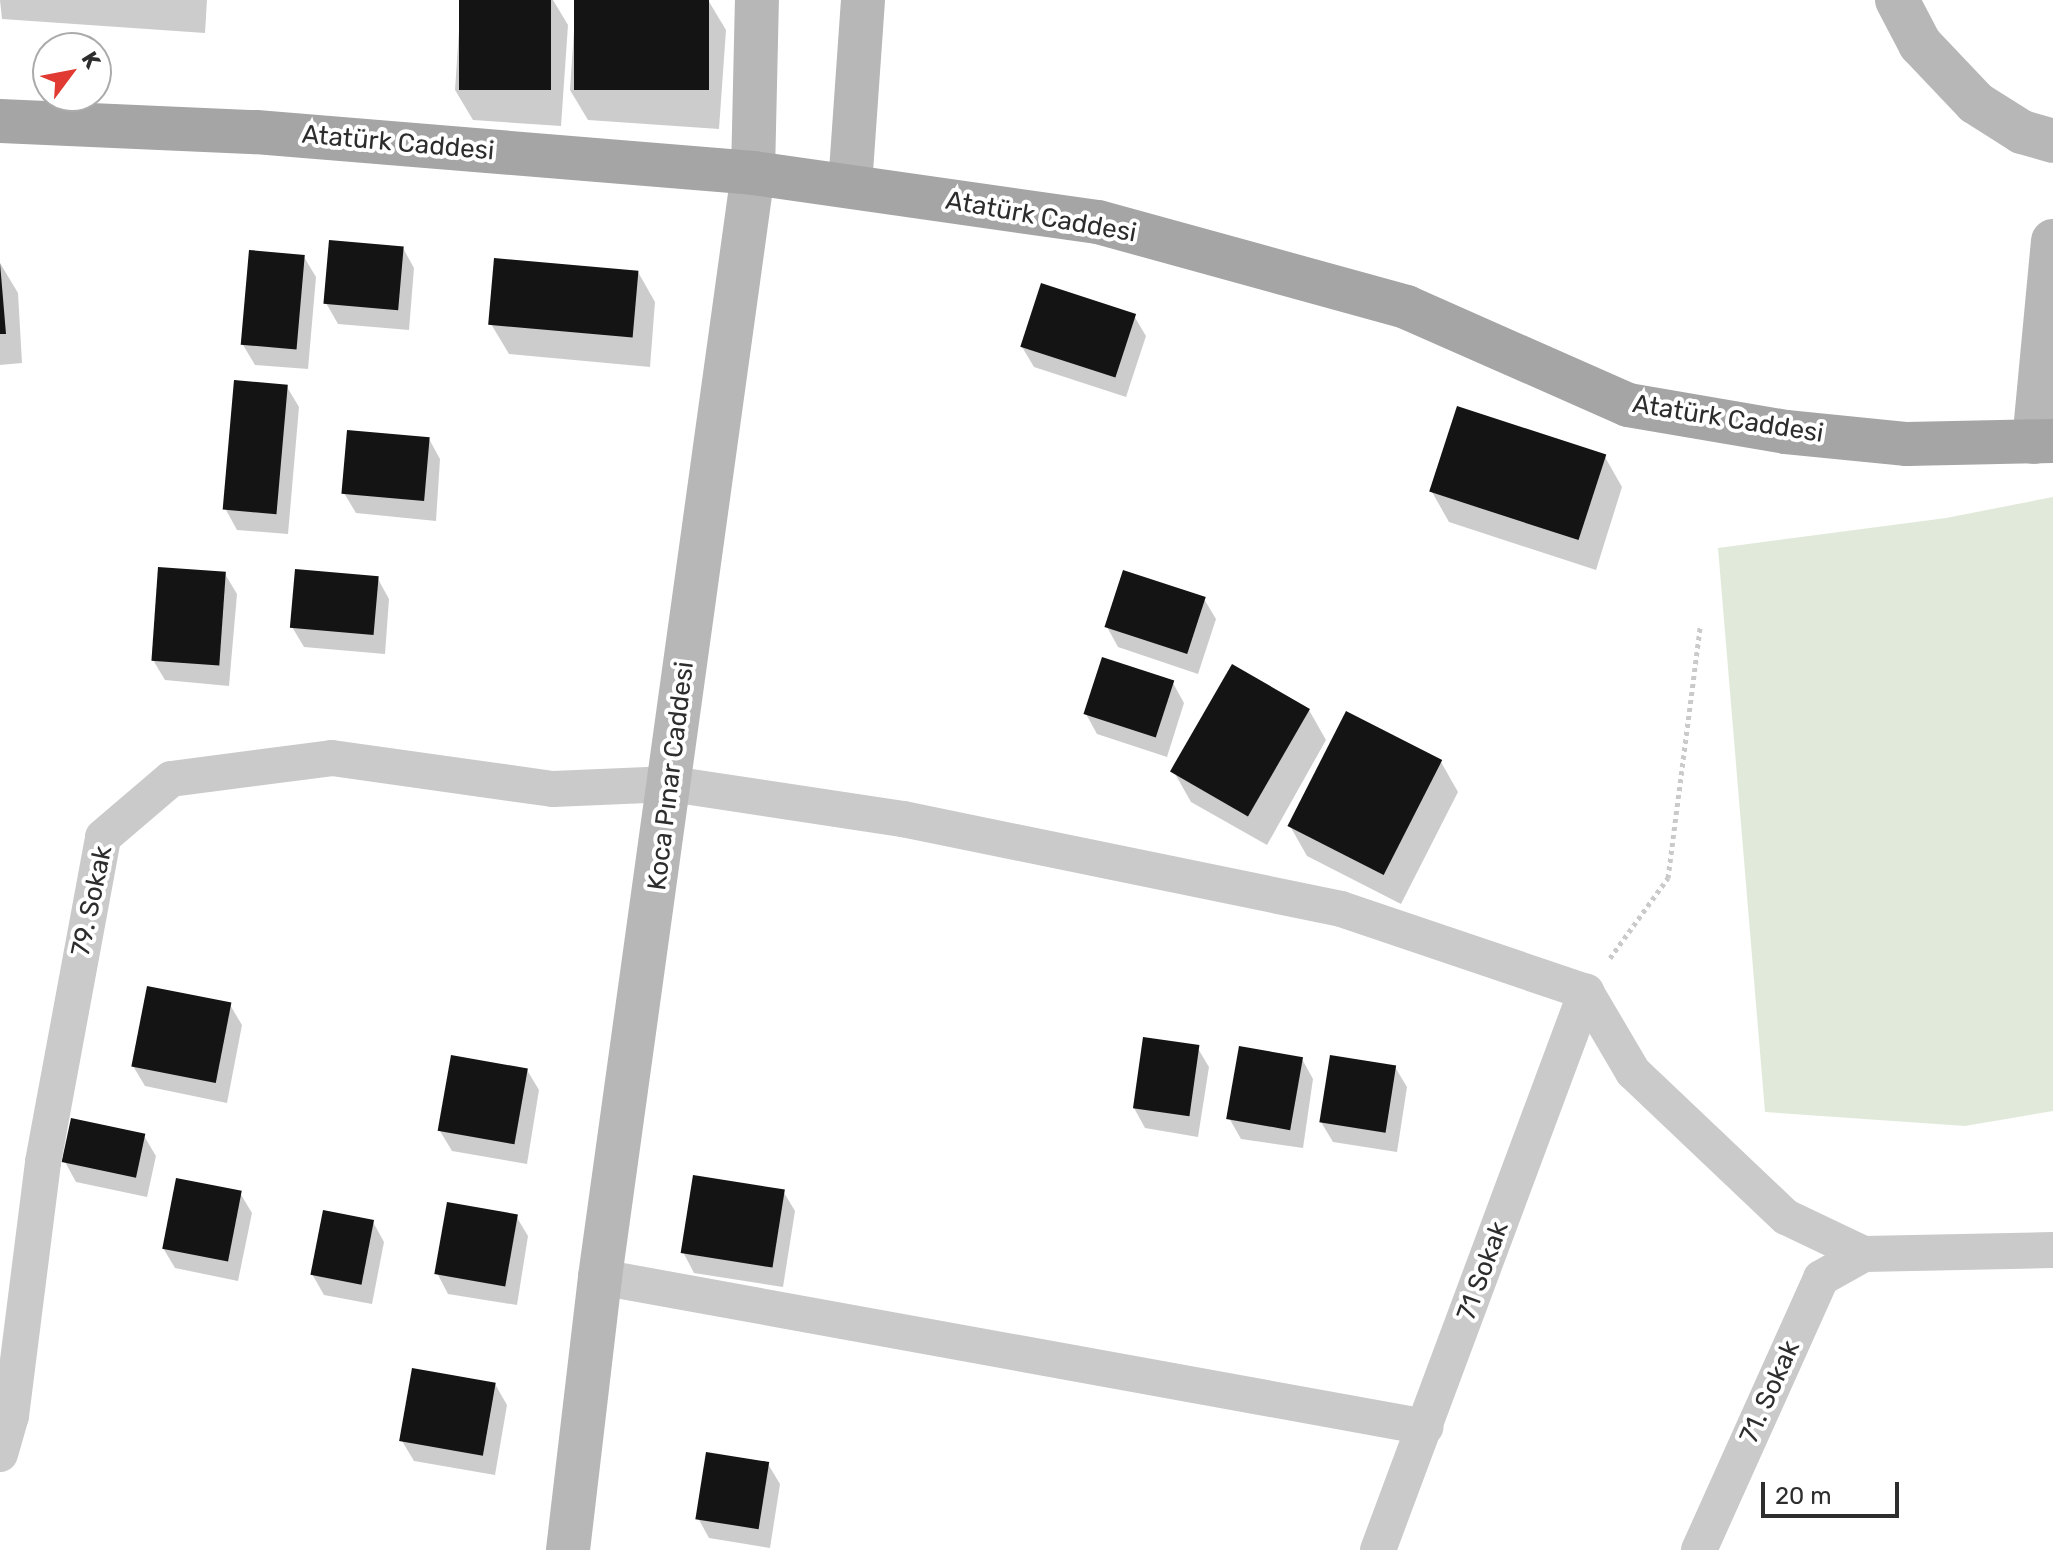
<!DOCTYPE html>
<meta charset="utf-8">
<style>
body{margin:0}
#map{position:relative;width:2053px;height:1550px;overflow:hidden;background:#fff;font-family:Rubik,sans-serif}
div>[style]{position:absolute}
[style*='--x']{left:calc(var(--x)*1px);top:calc(var(--y)*1px);width:calc(var(--w)*1px);rotate:calc(var(--a)*1deg)}
.green>*{inset:0;background:#e1eada}
.shadow>*{inset:0;background:#0003}
.building>*{inset:0;background:#141414;transform-origin:0 0}
.path>*{height:5px;margin-top:-2.5px;transform-origin:0;background:repeating-linear-gradient(90deg,#cacaca 0 4px,transparent 0 8px)}
.street>*{height:36px;margin:-18px;padding:0 18px;transform-origin:18px;border-radius:18px;background:#cacaca}
.secondary>*{height:44px;margin:-22px;padding:0 22px;transform-origin:22px;border-radius:22px;background:#b7b7b7}
.primary>*{height:44px;margin:-22px;padding:0 22px;transform-origin:22px;border-radius:22px;background:#a5a5a5}
span{translate:-50% -50%;white-space:nowrap;text-align:center;line-height:1.15;-webkit-text-stroke:8px #fff;paint-order:stroke}
.street-label{font-size:26px;color:#2d2d2d}
.north{position:absolute;left:32px;top:32px;width:80px;height:80px;box-sizing:border-box;background:#fff;border:2px solid #ababab;border-radius:50%;rotate:58deg;font-size:22px;font-weight:700;line-height:32px;text-align:center;color:#2d2d2d}
.north::after{content:'';display:block;margin:auto;width:28px;height:36px;background:#e03a32;clip-path:polygon(50% 0,100% 100%,50% 72%,0 100%)}
.scale{position:absolute;left:1761px;top:1482px;width:138px;height:36px;box-sizing:border-box;border:4px solid #2d2d2d;border-top:0;padding-left:10px;font-size:24px;line-height:28px;white-space:nowrap;color:#2d2d2d;-webkit-text-stroke:6px #fff;paint-order:stroke}
</style>
<div id="map">
<div class="green">
<i style="clip-path:polygon(2053px 497px,2053px 1111px,1965px 1126px,1765px 1112px,1718px 548px,1946px 518px)"></i>
</div>
<div class="shadow">
<i style="clip-path:polygon(0 0,207px 0,205px 33px,2px 19px)"></i>
<i style="clip-path:polygon(461px 0,553px 0,568px 25px,561px 126px,473px 120px,455px 90px)"></i>
<i style="clip-path:polygon(576px 0,708px 0,726px 30px,719px 129px,588px 120px,570px 90px)"></i>
<i style="clip-path:polygon(403px 248px,414px 268px,409px 330px,338px 324px,326px 303px)"></i>
<i style="clip-path:polygon(304px 257px,316px 277px,308px 369px,255px 365px,243px 345px)"></i>
<i style="clip-path:polygon(0 263px,18px 293px,22px 363px,0 365px)"></i>
<i style="clip-path:polygon(638px 272px,655px 302px,650px 367px,509px 354px,491px 324px)"></i>
<i style="clip-path:polygon(1134px 316px,1146px 336px,1126px 397px,1034px 367px,1022px 347px)"></i>
<i style="clip-path:polygon(287px 387px,299px 407px,288px 534px,237px 530px,226px 510px)"></i>
<i style="clip-path:polygon(429px 439px,440px 459px,436px 521px,356px 513px,344px 493px)"></i>
<i style="clip-path:polygon(1605px 457px,1622px 487px,1596px 570px,1449px 522px,1432px 492px)"></i>
<i style="clip-path:polygon(225px 574px,237px 594px,229px 686px,165px 680px,153px 660px)"></i>
<i style="clip-path:polygon(378px 579px,389px 599px,385px 654px,304px 647px,292px 627px)"></i>
<i style="clip-path:polygon(1204px 599px,1216px 619px,1198px 674px,1118px 647px,1107px 627px)"></i>
<i style="clip-path:polygon(1173px 683px,1184px 703px,1167px 757px,1097px 734px,1086px 714px)"></i>
<i style="clip-path:polygon(1309px 710px,1326px 740px,1267px 845px,1191px 802px,1174px 772px)"></i>
<i style="clip-path:polygon(1441px 762px,1458px 792px,1401px 904px,1307px 856px,1290px 826px)"></i>
<i style="clip-path:polygon(230px 1005px,242px 1025px,227px 1103px,145px 1086px,133px 1066px)"></i>
<i style="clip-path:polygon(1197px 1047px,1209px 1067px,1198px 1137px,1145px 1128px,1134px 1108px)"></i>
<i style="clip-path:polygon(1302px 1059px,1313px 1079px,1303px 1148px,1241px 1139px,1229px 1118px)"></i>
<i style="clip-path:polygon(1395px 1067px,1407px 1087px,1397px 1152px,1333px 1142px,1321px 1122px)"></i>
<i style="clip-path:polygon(527px 1070px,539px 1090px,527px 1164px,452px 1151px,440px 1131px)"></i>
<i style="clip-path:polygon(144px 1136px,156px 1156px,147px 1197px,76px 1182px,65px 1162px)"></i>
<i style="clip-path:polygon(783px 1191px,795px 1211px,783px 1287px,694px 1273px,683px 1252px)"></i>
<i style="clip-path:polygon(240px 1193px,252px 1213px,238px 1281px,175px 1268px,163px 1248px)"></i>
<i style="clip-path:polygon(516px 1216px,528px 1236px,517px 1305px,448px 1294px,437px 1273px)"></i>
<i style="clip-path:polygon(373px 1222px,384px 1242px,372px 1304px,324px 1295px,312px 1274px)"></i>
<i style="clip-path:polygon(495px 1384px,507px 1405px,495px 1475px,414px 1461px,402px 1441px)"></i>
<i style="clip-path:polygon(768px 1464px,780px 1484px,770px 1548px,709px 1538px,698px 1518px)"></i>
</div>
<div class="building">
<i style="left:459px;top:0;width:92px;height:90px"></i>
<i style="left:574px;top:0;width:135px;height:90px"></i>
<i style="left:329px;top:240px;width:75px;height:64px;rotate:5deg"></i>
<i style="left:249px;top:250px;width:56px;height:95px;rotate:5deg"></i>
<i style="left:494px;top:258px;width:145px;height:67px;rotate:5deg"></i>
<i style="clip-path:polygon(0 263px,6px 334px,0 334px)"></i>
<i style="left:1041px;top:283px;width:100px;height:67px;rotate:18deg"></i>
<i style="left:234px;top:380px;width:54px;height:130px;rotate:5deg"></i>
<i style="left:1457px;top:406px;width:157px;height:90px;rotate:18deg"></i>
<i style="left:347px;top:430px;width:83px;height:64px;rotate:5deg"></i>
<i style="left:158px;top:567px;width:68px;height:94px;rotate:4deg"></i>
<i style="left:295px;top:569px;width:84px;height:59px;rotate:5deg"></i>
<i style="left:1123px;top:570px;width:87px;height:60px;rotate:18deg"></i>
<i style="left:1102px;top:657px;width:76px;height:60px;rotate:18deg"></i>
<i style="left:1232px;top:664px;width:90px;height:124px;rotate:30deg"></i>
<i style="left:1346px;top:711px;width:108px;height:129px;rotate:27deg"></i>
<i style="left:147px;top:986px;width:86px;height:82px;rotate:11deg"></i>
<i style="left:1143px;top:1037px;width:57px;height:72px;rotate:8deg"></i>
<i style="left:1239px;top:1046px;width:65px;height:74px;rotate:10deg"></i>
<i style="left:451px;top:1055px;width:78px;height:77px;rotate:10deg"></i>
<i style="left:1330px;top:1055px;width:67px;height:68px;rotate:9deg"></i>
<i style="left:71px;top:1118px;width:76px;height:45px;rotate:12deg"></i>
<i style="left:693px;top:1175px;width:93px;height:79px;rotate:9deg"></i>
<i style="left:176px;top:1178px;width:67px;height:72px;rotate:11deg"></i>
<i style="left:447px;top:1202px;width:72px;height:73px;rotate:10deg"></i>
<i style="left:323px;top:1210px;width:52px;height:66px;rotate:11deg"></i>
<i style="left:412px;top:1368px;width:85px;height:74px;rotate:10deg"></i>
<i style="left:706px;top:1452px;width:64px;height:68px;rotate:9deg"></i>
</div>
<div class="path">
<i style="--x:1610;--y:958;--w:99;--a:-54.1"></i>
<i style="--x:1668;--y:878;--w:253;--a:-82.7"></i>
</div>
<div class="street">
<i style="--x:600;--y:1277;--w:839;--a:10.3"></i>
<i style="--x:0;--y:1454;--w:40;--a:-74"></i>
<i style="--x:11;--y:1416;--w:256;--a:-82.8"></i>
<i style="--x:43;--y:1162;--w:330;--a:-79.5"></i>
<i style="--x:103;--y:837;--w:89;--a:-40.5"></i>
<i style="--x:171;--y:779;--w:162;--a:-7.4"></i>
<i style="--x:332;--y:758;--w:223;--a:8"></i>
<i style="--x:553;--y:789;--w:118;--a:-2.4"></i>
<i style="--x:671;--y:784;--w:235;--a:8.6"></i>
<i style="--x:903;--y:819;--w:447;--a:11.6"></i>
<i style="--x:1341;--y:909;--w:259;--a:18.7"></i>
<i style="--x:1586;--y:992;--w:93;--a:59.6"></i>
<i style="--x:1633;--y:1072;--w:211;--a:43.5"></i>
<i style="--x:1786;--y:1217;--w:86;--a:25.4"></i>
<i style="--x:1864;--y:1254;--w:189;--a:-1.2"></i>
<i style="--x:1378;--y:1550;--w:596;--a:-69.56"></i>
<i style="--x:1699;--y:1550;--w:298;--a:-65.8"></i>
<i style="--x:1821;--y:1278;--w:49;--a:-29.2"></i>
</div>
<div class="secondary">
<i style="--x:1897;--y:0;--w:50;--a:62.4"></i>
<i style="--x:1920;--y:44;--w:81;--a:46.5"></i>
<i style="--x:1976;--y:103;--w:54;--a:32.2"></i>
<i style="--x:2022;--y:132;--w:32;--a:16"></i>
<i style="--x:850;--y:186;--w:186;--a:-86"></i>
<i style="--x:2034;--y:442;--w:202;--a:-84.6"></i>
<i style="--x:568;--y:1550;--w:275;--a:-83.3"></i>
<i style="--x:600;--y:1277;--w:1115;--a:-82.11"></i>
<i style="--x:753;--y:173;--w:173;--a:-88.7"></i>
</div>
<div class="primary">
<i style="--x:0;--y:121;--w:256;--a:2.5"></i>
<i style="--x:256;--y:132;--w:499;--a:4.7"></i>
<i style="--x:753;--y:173;--w:348;--a:8.1"></i>
<i style="--x:1098;--y:222;--w:320;--a:15.4"></i>
<i style="--x:1406;--y:307;--w:243;--a:23.8"></i>
<i style="--x:1628;--y:405;--w:160;--a:9.7"></i>
<i style="--x:1786;--y:432;--w:122;--a:5.7"></i>
<i style="--x:1907;--y:444;--w:146;--a:-1.2"></i>
</div>
<div class="street-label">
<span style="left:398px;top:143px;rotate:5deg">Atatürk Caddesi</span>
<span style="left:1041px;top:217px;rotate:10deg">Atatürk Caddesi</span>
<span style="left:1728px;top:419px;rotate:9deg">Atatürk Caddesi</span>
<span style="left:671px;top:776px;rotate:-83deg">Koca Pınar Caddesi</span>
<span style="left:92px;top:901px;rotate:-78deg">79. Sokak</span>
<span style="left:1483px;top:1271px;rotate:-70deg">71 Sokak</span>
<span style="left:1770px;top:1392px;rotate:-66deg">71. Sokak</span>
</div>
<div class="north">K</div>
<div class="scale">20 m</div>
</div>
